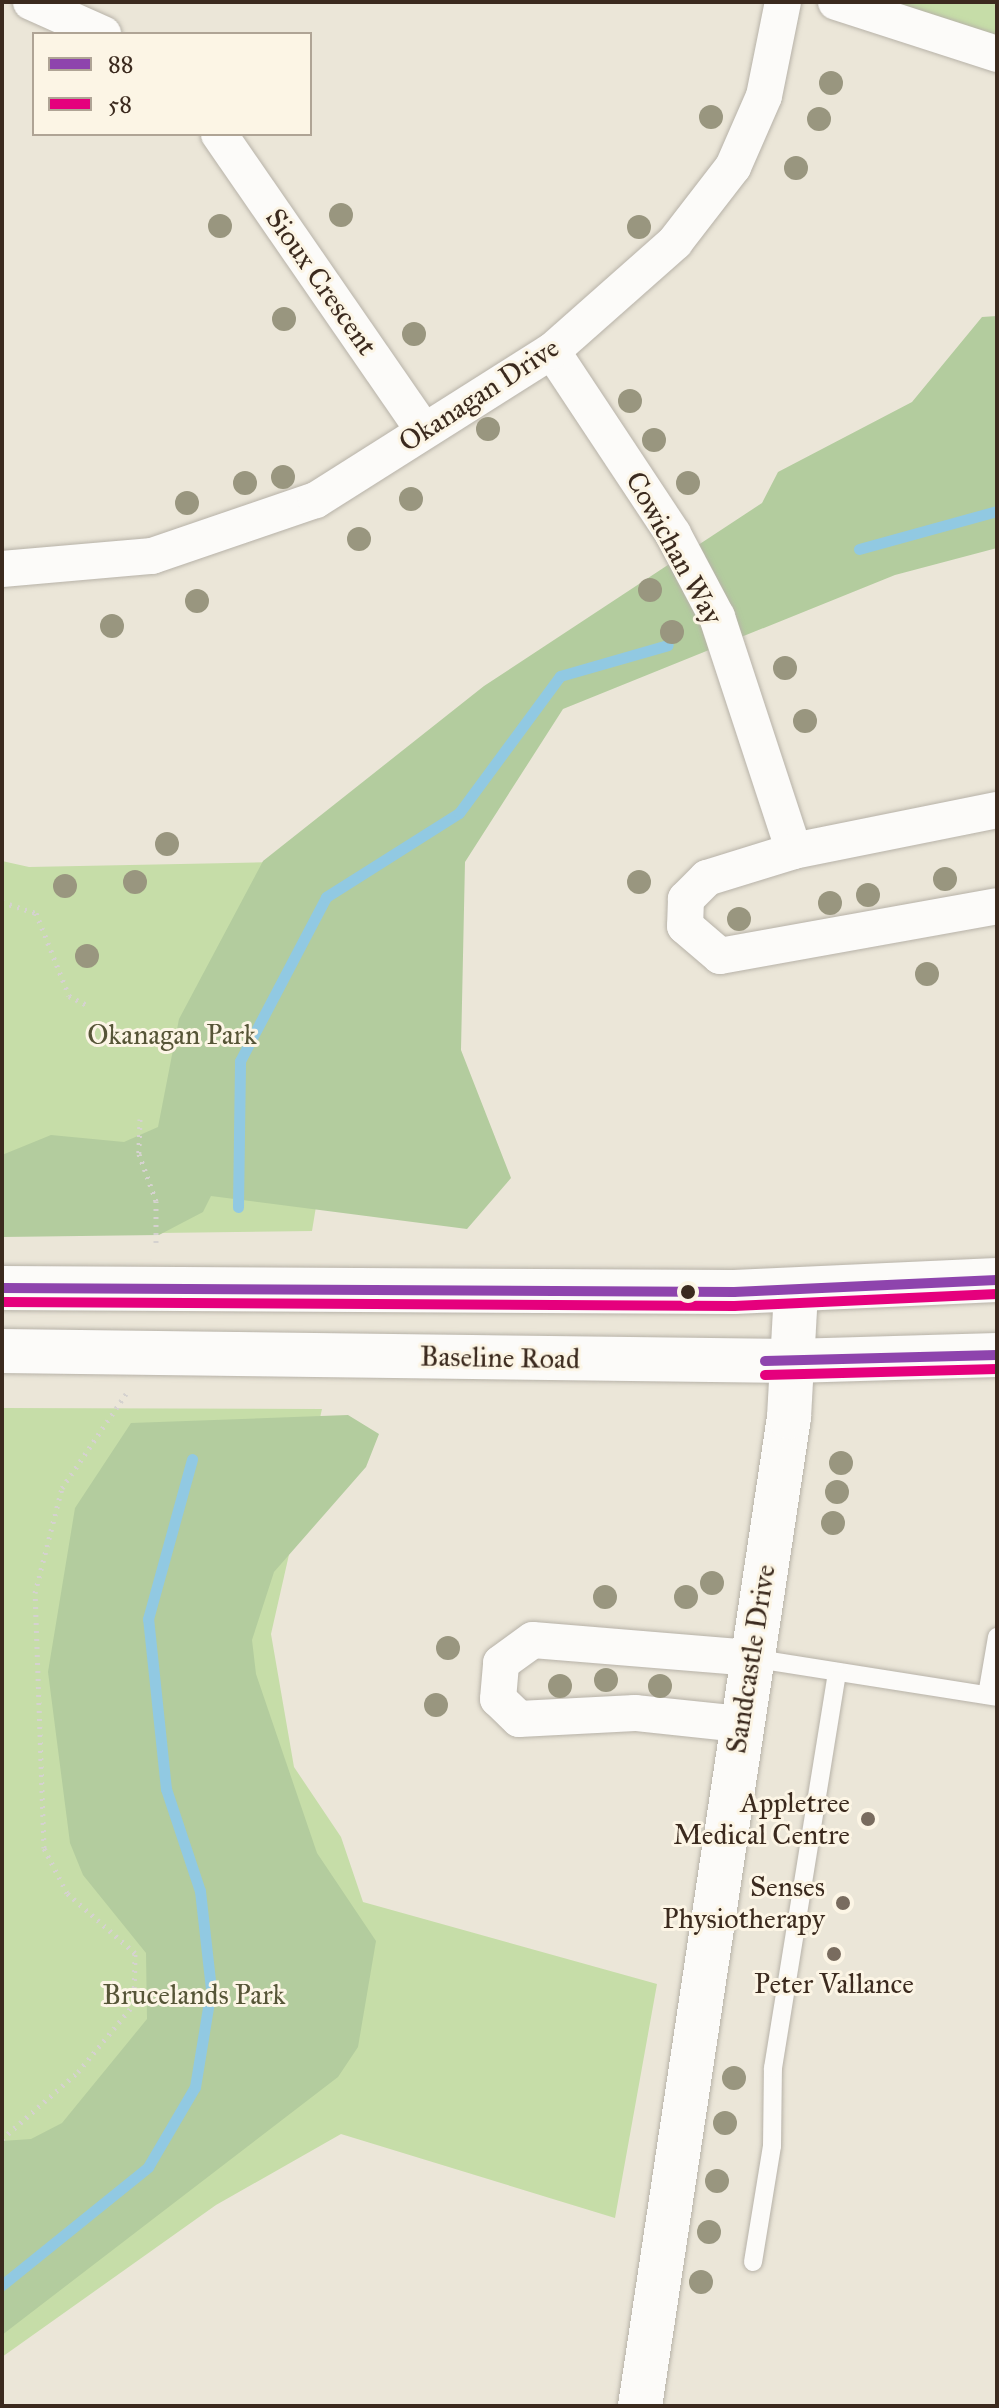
<!DOCTYPE html>
<style>
body{margin:0}
#map{position:relative;width:999px;height:2408px;overflow:hidden;background:#ebe6d8;font-family:"IM FELL Great Primer",serif}
div>[style]{position:absolute}
[style*='--x']{left:calc(var(--x)*1px);top:calc(var(--y)*1px);width:calc(var(--w)*1px);rotate:calc(var(--a)*1deg)}
.green>*{inset:0;background:#c6dda8}
.forest>*{inset:0;background:#b3cc9e}
.stream>*{height:11px;margin:-5.5px;padding:0 5.5px;transform-origin:5.5px;border-radius:5.5px;background:#91c9e2}
.path>*{height:5px;margin-top:-2.5px;transform-origin:0;background:repeating-linear-gradient(90deg,#d5d2cf 0 2px,transparent 0 8px)}
.roads{filter:drop-shadow(0 0 2px #b7b2a8) drop-shadow(0 0 2px #b7b2a8)}
.lane>*{height:18px;margin:-9px;padding:0 9px;transform-origin:9px;border-radius:9px;background:#fcfbf9}
.street>*{height:36px;margin:-18px;padding:0 18px;transform-origin:18px;border-radius:18px;background:#fcfbf9}
.secondary>*{height:44px;margin:-22px;padding:0 22px;transform-origin:22px;border-radius:22px;background:#fcfbf9}
.primary>*{height:44px;margin:-22px;padding:0 22px;transform-origin:22px;border-radius:22px;background:#fcfbf9}
.bus-1>*{height:10px;margin:-5px;padding:0 5px;transform-origin:5px;border-radius:5px;background:#8e44ad}
.bus-2>*{height:10px;margin:-5px;padding:0 5px;transform-origin:5px;border-radius:5px;background:#e5007d}
.trees>*{width:24px;height:24px;margin:-12px;border-radius:50%;background:#99967f}
.dots>*{width:22px;height:22px;translate:-50% -50%;box-sizing:border-box;border:4px solid #fcf5e5;border-radius:50%}
span{translate:-50% -50%;white-space:nowrap;text-align:center;line-height:1.15;-webkit-text-stroke:6px #fcf5e5;paint-order:stroke}
.street-label{font-size:28px;color:#3b2a1e}
.park-label{font-size:28px;color:#565537}
.poi-label{font-size:28px;color:#3b2a1e}
.right{translate:-100% -50%;text-align:right}
.frame{position:absolute;inset:0;border:4px solid #3b2a1e;pointer-events:none}
.legend{position:absolute;left:32px;top:32px;width:280px;height:104px;box-sizing:border-box;background:#fcf5e5;border:2px solid #afa495;margin:0;padding:10px 14px;list-style:none;font-size:24px;color:#3b2a1e}
.legend li{display:flex;align-items:center;gap:16px;height:40px}
.legend b{width:40px;border:2px solid #afa495}
</style>
<div id="map">
<div class="green">
<i style="clip-path:polygon(871px 2px,997px 2px,997px 44px)"></i>
<i style="clip-path:polygon(373px 860px,312px 1231px,2px 1235px,2px 861px,29px 867px)"></i>
<i style="clip-path:polygon(2px 1408px,322px 1409px,271px 1634px,294px 1767px,341px 1837px,363px 1902px,657px 1984px,615px 2218px,341px 2134px,216px 2205px,2px 2357px)"></i>
</div>
<div class="forest">
<i style="clip-path:polygon(997px 316px,997px 548px,895px 575px,563px 709px,465px 862px,461px 1050px,511px 1178px,467px 1229px,211px 1196px,203px 1212px,159px 1235px,2px 1237px,2px 1155px,51px 1135px,124px 1142px,158px 1127px,179px 1019px,263px 861px,484px 686px,762px 503px,778px 472px,912px 402px,982px 317px)"></i>
<i style="clip-path:polygon(348px 1415px,379px 1434px,366px 1467px,274px 1572px,252px 1640px,256px 1674px,317px 1853px,376px 1941px,358px 2047px,338px 2077px,2px 2335px,2px 2141px,31px 2139px,62px 2123px,147px 2019px,146px 1953px,83px 1875px,70px 1843px,48px 1672px,75px 1508px,131px 1423px)"></i>
</div>
<div class="stream">
<i style="--x:859;--y:549;--w:143;--a:-15.4"></i>
<i style="--x:238;--y:1207;--w:146;--a:-89.2"></i>
<i style="--x:240;--y:1061;--w:185;--a:-62.3"></i>
<i style="--x:326;--y:897;--w:157;--a:-32.3"></i>
<i style="--x:459;--y:813;--w:170;--a:-53.6"></i>
<i style="--x:560;--y:676;--w:112;--a:-16"></i>
<i style="--x:2;--y:2285;--w:188;--a:-38.9"></i>
<i style="--x:148;--y:2167;--w:93;--a:-59.6"></i>
<i style="--x:195;--y:2087;--w:99;--a:-80.7"></i>
<i style="--x:211;--y:1989;--w:99;--a:-96.4"></i>
<i style="--x:200;--y:1891;--w:108;--a:-108.4"></i>
<i style="--x:166;--y:1789;--w:171;--a:-96"></i>
<i style="--x:148;--y:1619;--w:166;--a:-74.6"></i>
</div>
<div class="path">
<i style="--x:2;--y:902;--w:36;--a:18"></i>
<i style="--x:36;--y:913;--w:89;--a:68.3"></i>
<i style="--x:69;--y:996;--w:20;--a:27"></i>
<i style="--x:140;--y:1119;--w:35;--a:92"></i>
<i style="--x:139;--y:1154;--w:50;--a:70.1"></i>
<i style="--x:156;--y:1201;--w:47;--a:90"></i>
<i style="--x:2;--y:2139;--w:101;--a:-41.4"></i>
<i style="--x:78;--y:2072;--w:88;--a:-50.5"></i>
<i style="--x:134;--y:2004;--w:51;--a:-88.9"></i>
<i style="--x:135;--y:1953;--w:91;--a:-138.6"></i>
<i style="--x:67;--y:1893;--w:51;--a:-117.1"></i>
<i style="--x:44;--y:1848;--w:255;--a:-92"></i>
<i style="--x:35;--y:1593;--w:108;--a:-75.6"></i>
<i style="--x:62;--y:1488;--w:114;--a:-55.8"></i>
</div>
<div class="roads">
<div class="lane">
<i style="--x:751;--y:1658;--w:249;--a:9"></i>
<i style="--x:987;--y:1695;--w:59;--a:-80.2"></i>
<i style="--x:753;--y:2262;--w:118;--a:-80.7"></i>
<i style="--x:772;--y:2146;--w:78;--a:-89.3"></i>
<i style="--x:773;--y:2068;--w:401;--a:-80.8"></i>
</div>
<div class="street">
<i style="--x:31;--y:2;--w:79;--a:24"></i>
<i style="--x:836;--y:2;--w:169;--a:17.9"></i>
<i style="--x:219;--y:134;--w:359;--a:55.4"></i>
<i style="--x:552;--y:351;--w:219;--a:56.5"></i>
<i style="--x:673;--y:534;--w:94;--a:62.1"></i>
<i style="--x:717;--y:617;--w:246;--a:71.8"></i>
<i style="--x:2;--y:569;--w:151;--a:-5"></i>
<i style="--x:152;--y:556;--w:173;--a:-18.9"></i>
<i style="--x:316;--y:500;--w:279;--a:-32.3"></i>
<i style="--x:552;--y:351;--w:164;--a:-41.5"></i>
<i style="--x:675;--y:242;--w:95;--a:-52.3"></i>
<i style="--x:733;--y:167;--w:77;--a:-66.4"></i>
<i style="--x:764;--y:96;--w:96;--a:-78.6"></i>
<i style="--x:997;--y:810;--w:207;--a:168.6"></i>
<i style="--x:794;--y:851;--w:91;--a:162.8"></i>
<i style="--x:707;--y:878;--w:30;--a:135"></i>
<i style="--x:686;--y:899;--w:27;--a:92"></i>
<i style="--x:685;--y:926;--w:46;--a:40.6"></i>
<i style="--x:720;--y:956;--w:281;--a:-10.2"></i>
<i style="--x:740;--y:1724;--w:106;--a:-174"></i>
<i style="--x:635;--y:1713;--w:116;--a:177"></i>
<i style="--x:519;--y:1719;--w:29;--a:-136"></i>
<i style="--x:498;--y:1699;--w:36;--a:-85"></i>
<i style="--x:501;--y:1663;--w:39;--a:-36"></i>
<i style="--x:533;--y:1640;--w:218;--a:4.7"></i>
</div>
<div class="secondary">
<i style="--x:640;--y:2406;--w:1000;--a:-81.43"></i>
<i style="--x:789;--y:1417;--w:127;--a:-86.8"></i>
</div>
<div class="primary">
<i style="--x:2;--y:1288;--w:732;--a:0.31"></i>
<i style="--x:734;--y:1292;--w:263;--a:-2.6"></i>
<i style="--x:2;--y:1351;--w:790;--a:0.73"></i>
<i style="--x:792;--y:1361;--w:205;--a:-1.7"></i>
</div>
</div>
<div class="bus-1">
<i style="--x:2;--y:1288;--w:732;--a:0.31"></i>
<i style="--x:734;--y:1292;--w:263;--a:-2.6"></i>
<i style="--x:765;--y:1361;--w:232;--a:-1.5"></i>
</div>
<div class="bus-2">
<i style="--x:2;--y:1302;--w:732;--a:0.31"></i>
<i style="--x:734;--y:1306;--w:263;--a:-2.6"></i>
<i style="--x:765;--y:1375;--w:232;--a:-1.5"></i>
</div>
<div class="trees">
<i style="left:831px;top:83px"></i>
<i style="left:711px;top:117px"></i>
<i style="left:819px;top:119px"></i>
<i style="left:796px;top:168px"></i>
<i style="left:341px;top:215px"></i>
<i style="left:220px;top:226px"></i>
<i style="left:639px;top:227px"></i>
<i style="left:284px;top:319px"></i>
<i style="left:414px;top:334px"></i>
<i style="left:630px;top:401px"></i>
<i style="left:488px;top:429px"></i>
<i style="left:654px;top:440px"></i>
<i style="left:283px;top:477px"></i>
<i style="left:245px;top:483px"></i>
<i style="left:688px;top:483px"></i>
<i style="left:411px;top:499px"></i>
<i style="left:187px;top:503px"></i>
<i style="left:359px;top:539px"></i>
<i style="left:650px;top:590px"></i>
<i style="left:197px;top:601px"></i>
<i style="left:112px;top:626px"></i>
<i style="left:672px;top:632px"></i>
<i style="left:785px;top:668px"></i>
<i style="left:805px;top:721px"></i>
<i style="left:167px;top:844px"></i>
<i style="left:945px;top:879px"></i>
<i style="left:135px;top:882px"></i>
<i style="left:639px;top:882px"></i>
<i style="left:65px;top:886px"></i>
<i style="left:868px;top:895px"></i>
<i style="left:830px;top:903px"></i>
<i style="left:739px;top:919px"></i>
<i style="left:87px;top:956px"></i>
<i style="left:927px;top:974px"></i>
<i style="left:841px;top:1463px"></i>
<i style="left:837px;top:1492px"></i>
<i style="left:833px;top:1523px"></i>
<i style="left:712px;top:1583px"></i>
<i style="left:605px;top:1597px"></i>
<i style="left:686px;top:1597px"></i>
<i style="left:448px;top:1648px"></i>
<i style="left:606px;top:1680px"></i>
<i style="left:560px;top:1686px"></i>
<i style="left:660px;top:1686px"></i>
<i style="left:436px;top:1705px"></i>
<i style="left:734px;top:2078px"></i>
<i style="left:725px;top:2123px"></i>
<i style="left:717px;top:2181px"></i>
<i style="left:709px;top:2232px"></i>
<i style="left:701px;top:2282px"></i>
</div>
<div class="dots">
<i style="left:688px;top:1292px;background:#3b2a1e"></i>
<i style="left:868px;top:1819px;background:#796c5f"></i>
<i style="left:843px;top:1903px;background:#796c5f"></i>
<i style="left:834px;top:1954px;background:#796c5f"></i>
</div>
<div class="street-label">
<span style="left:321px;top:282px;rotate:55deg">Sioux Crescent</span>
<span style="left:479px;top:395px;rotate:-33deg">Okanagan Drive</span>
<span style="left:674px;top:548px;rotate:61deg">Cowichan Way</span>
<span style="left:500px;top:1358px;rotate:1deg">Baseline Road</span>
<span style="left:751px;top:1659px;rotate:-81deg">Sandcastle Drive</span>
</div>
<div class="park-label">
<span style="left:172px;top:1035px">Okanagan Park</span>
<span style="left:194px;top:1995px">Brucelands Park</span>
</div>
<div class="poi-label">
<span class="right" style="left:850px;top:1819px">Appletree<br>Medical Centre</span>
<span class="right" style="left:825px;top:1903px">Senses<br>Physiotherapy</span>
<span style="left:834px;top:1984px">Peter Vallance</span>
</div>
<div class="frame"></div>
<ul class="legend">
<li><b style="height:10px;background:#8e44ad"></b>88</li>
<li><b style="height:10px;background:#e5007d"></b>58</li>
</ul>
</div>
